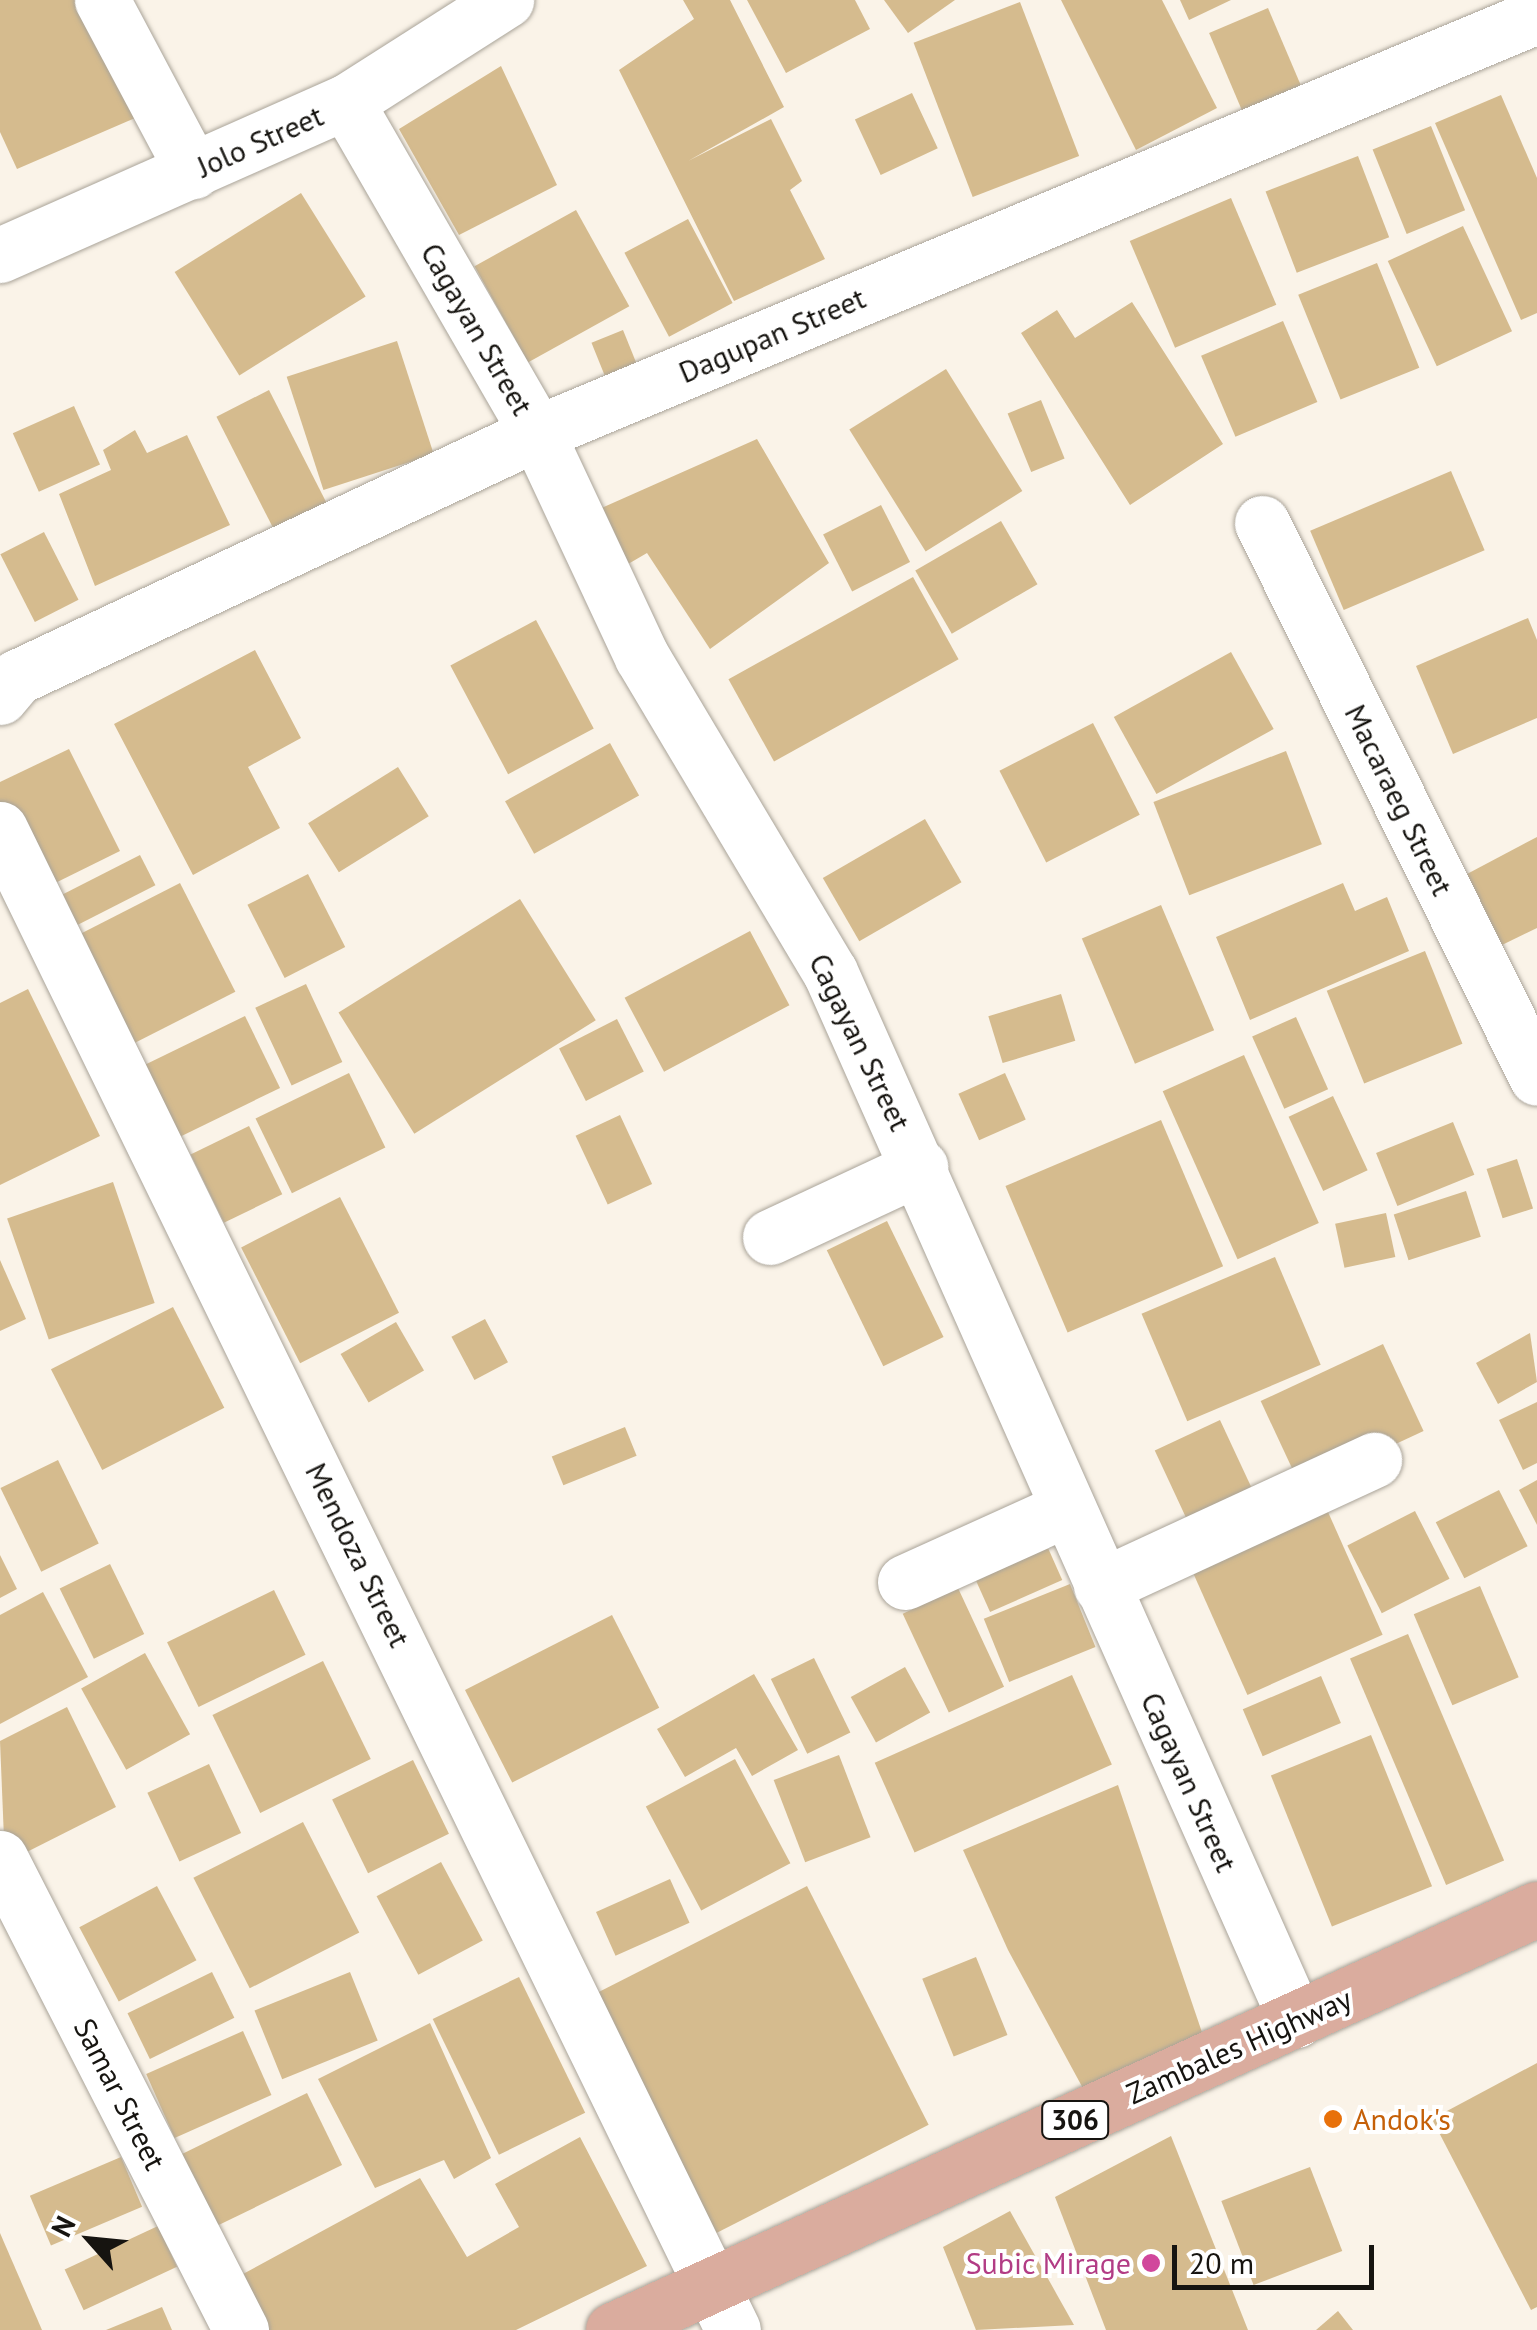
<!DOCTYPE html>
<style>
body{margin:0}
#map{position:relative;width:1537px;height:2330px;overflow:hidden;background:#faf3e8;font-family:"PT Sans",sans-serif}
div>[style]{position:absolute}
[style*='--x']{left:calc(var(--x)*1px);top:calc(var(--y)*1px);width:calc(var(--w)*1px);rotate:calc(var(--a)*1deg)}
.building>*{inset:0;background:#d5bb8e;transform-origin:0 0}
.roads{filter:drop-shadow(0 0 2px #aaa499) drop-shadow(0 0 2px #aaa499)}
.minor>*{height:55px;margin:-27.5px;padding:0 27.5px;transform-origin:27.5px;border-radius:27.5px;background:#fff}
.major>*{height:55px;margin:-27.5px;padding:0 27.5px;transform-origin:27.5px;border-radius:27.5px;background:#daac9e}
.dots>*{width:28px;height:28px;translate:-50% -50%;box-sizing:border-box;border:5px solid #fff;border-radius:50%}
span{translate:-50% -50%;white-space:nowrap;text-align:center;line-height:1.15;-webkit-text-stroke:8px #fff;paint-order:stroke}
.shield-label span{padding:2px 8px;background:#fff;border:2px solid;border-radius:8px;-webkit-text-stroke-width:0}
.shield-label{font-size:28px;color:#161410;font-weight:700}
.street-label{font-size:30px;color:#161410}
.food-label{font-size:30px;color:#c56008}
.left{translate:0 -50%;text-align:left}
.hotel-label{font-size:30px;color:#b23c85}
.right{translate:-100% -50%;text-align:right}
.north{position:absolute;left:40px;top:2190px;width:100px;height:100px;-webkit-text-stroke:8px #fff;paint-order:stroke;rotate:297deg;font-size:28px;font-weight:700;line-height:40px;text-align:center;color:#161410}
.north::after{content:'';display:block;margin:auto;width:35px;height:45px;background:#161410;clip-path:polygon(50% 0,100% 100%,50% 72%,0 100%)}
.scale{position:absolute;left:1172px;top:2245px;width:202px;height:45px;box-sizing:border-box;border:5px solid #161410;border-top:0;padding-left:12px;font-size:30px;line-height:35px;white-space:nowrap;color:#161410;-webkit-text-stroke:8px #fff;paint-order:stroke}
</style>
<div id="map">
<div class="building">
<i style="clip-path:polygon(0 0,89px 0,149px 112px,17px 169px,0 132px)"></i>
<i style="clip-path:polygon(683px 0,730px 0,784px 107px,688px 161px,771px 119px,802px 181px,790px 190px,825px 259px,734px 301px,619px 70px,694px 19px)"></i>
<i style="clip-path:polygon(747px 0,855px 0,870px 29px,786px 73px)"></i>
<i style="clip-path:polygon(884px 0,955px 0,908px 33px)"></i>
<i style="clip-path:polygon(1061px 0,1162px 0,1217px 108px,1136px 150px)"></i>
<i style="clip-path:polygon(1180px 0,1231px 0,1189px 20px)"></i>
<i style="left:1020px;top:2px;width:165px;height:114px;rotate:69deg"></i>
<i style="left:1268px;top:8px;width:84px;height:64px;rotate:67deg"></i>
<i style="clip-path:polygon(501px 66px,557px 185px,459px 235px,399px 129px)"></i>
<i style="left:912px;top:93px;width:61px;height:63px;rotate:65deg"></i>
<i style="clip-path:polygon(1501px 95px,1537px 178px,1537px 313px,1521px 320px,1435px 123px)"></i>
<i style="left:1431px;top:126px;width:91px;height:63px;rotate:68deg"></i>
<i style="left:1358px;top:156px;width:87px;height:99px;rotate:69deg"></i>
<i style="left:301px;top:193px;width:122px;height:149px;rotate:58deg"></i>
<i style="left:1231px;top:198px;width:116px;height:110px;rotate:67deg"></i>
<i style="left:576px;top:210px;width:110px;height:116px;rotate:61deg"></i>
<i style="left:688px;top:219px;width:95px;height:72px;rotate:62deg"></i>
<i style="left:1463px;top:226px;width:116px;height:83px;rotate:65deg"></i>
<i style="left:1377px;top:263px;width:113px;height:85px;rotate:68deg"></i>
<i style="clip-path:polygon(1132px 302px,1223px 444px,1130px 505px,1021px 333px,1057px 310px,1075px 338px)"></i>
<i style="left:1283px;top:321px;width:88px;height:89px;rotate:67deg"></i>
<i style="left:623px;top:330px;width:48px;height:34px;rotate:68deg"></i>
<i style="left:397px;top:341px;width:119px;height:116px;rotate:72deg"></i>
<i style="left:946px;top:369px;width:144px;height:114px;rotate:58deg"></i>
<i style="left:269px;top:390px;width:130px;height:59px;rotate:63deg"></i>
<i style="left:1041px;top:400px;width:63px;height:36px;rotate:68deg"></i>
<i style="left:74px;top:406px;width:64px;height:67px;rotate:66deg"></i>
<i style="clip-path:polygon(135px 430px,147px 453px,187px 435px,230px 525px,95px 586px,59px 494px,111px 470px,103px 450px)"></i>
<i style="clip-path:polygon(757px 439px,829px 563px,710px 649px,647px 553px,623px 567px,597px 510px)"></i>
<i style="left:1451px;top:471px;width:86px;height:153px;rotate:67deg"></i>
<i style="left:881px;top:505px;width:64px;height:65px;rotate:63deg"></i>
<i style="left:1001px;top:521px;width:73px;height:99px;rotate:60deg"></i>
<i style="left:44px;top:532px;width:76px;height:49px;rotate:63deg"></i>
<i style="left:913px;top:577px;width:94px;height:211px;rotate:61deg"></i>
<i style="clip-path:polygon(1528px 618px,1537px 640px,1537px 718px,1453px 754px,1416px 666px)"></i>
<i style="left:536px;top:620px;width:123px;height:97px;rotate:62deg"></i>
<i style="clip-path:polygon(255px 650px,301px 738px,248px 767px,280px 828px,193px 875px,114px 724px)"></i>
<i style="left:1231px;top:652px;width:88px;height:134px;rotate:61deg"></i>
<i style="left:1093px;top:723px;width:103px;height:105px;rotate:63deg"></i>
<i style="left:610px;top:743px;width:60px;height:120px;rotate:61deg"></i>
<i style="clip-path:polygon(69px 749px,120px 851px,35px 893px,0 821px,0 782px)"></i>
<i style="left:1286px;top:751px;width:100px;height:142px;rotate:69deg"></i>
<i style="left:398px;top:767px;width:58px;height:106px;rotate:58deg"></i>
<i style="left:925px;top:819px;width:73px;height:118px;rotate:60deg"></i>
<i style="clip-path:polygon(1537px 837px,1537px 928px,1502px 945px,1467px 874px)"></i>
<i style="left:140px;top:855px;width:34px;height:98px;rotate:63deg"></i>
<i style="left:308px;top:874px;width:82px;height:68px;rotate:63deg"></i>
<i style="left:180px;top:883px;width:122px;height:122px;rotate:63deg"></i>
<i style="clip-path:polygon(1343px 883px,1355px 911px,1387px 897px,1409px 951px,1250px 1020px,1216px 937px)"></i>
<i style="left:520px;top:899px;width:143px;height:214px;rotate:58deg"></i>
<i style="left:1161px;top:905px;width:136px;height:86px;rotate:67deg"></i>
<i style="left:750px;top:931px;width:84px;height:142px;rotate:62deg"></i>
<i style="left:1425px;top:951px;width:100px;height:106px;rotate:68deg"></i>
<i style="left:306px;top:984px;width:86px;height:56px;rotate:65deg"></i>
<i style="clip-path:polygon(28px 989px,100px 1136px,0 1185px,0 1003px)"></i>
<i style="left:1061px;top:994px;width:49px;height:76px;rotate:73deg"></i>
<i style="left:245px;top:1016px;width:80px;height:113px;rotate:64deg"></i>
<i style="left:1296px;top:1017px;width:79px;height:48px;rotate:66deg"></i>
<i style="left:617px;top:1019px;width:59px;height:65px;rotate:63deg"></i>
<i style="left:1244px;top:1055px;width:184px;height:89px;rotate:66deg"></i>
<i style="left:349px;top:1073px;width:83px;height:104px;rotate:64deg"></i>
<i style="left:1005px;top:1073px;width:51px;height:51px;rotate:66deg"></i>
<i style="left:1333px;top:1096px;width:82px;height:49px;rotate:65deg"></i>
<i style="left:620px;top:1115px;width:76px;height:49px;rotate:65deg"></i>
<i style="left:1161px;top:1120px;width:159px;height:169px;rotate:67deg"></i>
<i style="left:1453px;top:1122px;width:57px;height:83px;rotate:68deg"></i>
<i style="left:249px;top:1126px;width:76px;height:65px;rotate:64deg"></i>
<i style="left:1517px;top:1159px;width:52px;height:32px;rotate:72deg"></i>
<i style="left:113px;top:1182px;width:128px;height:112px;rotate:71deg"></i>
<i style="left:1466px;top:1191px;width:48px;height:76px;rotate:72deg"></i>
<i style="left:340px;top:1197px;width:130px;height:111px;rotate:63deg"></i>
<i style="left:1386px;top:1213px;width:45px;height:52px;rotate:78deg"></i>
<i style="left:887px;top:1221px;width:129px;height:67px;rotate:64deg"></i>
<i style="left:1275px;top:1257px;width:117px;height:145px;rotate:67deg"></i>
<i style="clip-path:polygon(0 1260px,26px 1319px,0 1331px)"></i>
<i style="left:173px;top:1307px;width:113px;height:137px;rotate:63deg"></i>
<i style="left:485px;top:1319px;width:49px;height:38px;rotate:62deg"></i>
<i style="left:396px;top:1322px;width:56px;height:64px;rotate:60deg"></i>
<i style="clip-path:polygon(1530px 1333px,1537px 1382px,1498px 1404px,1476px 1363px)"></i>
<i style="left:1383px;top:1344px;width:96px;height:135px;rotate:65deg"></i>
<i style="clip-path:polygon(1537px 1402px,1537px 1463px,1523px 1470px,1499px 1420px)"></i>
<i style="left:1220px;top:1420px;width:75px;height:72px;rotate:65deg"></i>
<i style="left:625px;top:1427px;width:31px;height:79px;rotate:68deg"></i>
<i style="left:58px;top:1460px;width:93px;height:64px;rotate:64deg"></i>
<i style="clip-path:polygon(1537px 1480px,1537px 1525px,1519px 1490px)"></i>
<i style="left:1499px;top:1490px;width:63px;height:71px;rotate:63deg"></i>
<i style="left:1320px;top:1494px;width:154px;height:148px;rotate:66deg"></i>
<i style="left:1415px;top:1511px;width:76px;height:76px;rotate:63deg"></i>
<i style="left:1048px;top:1548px;width:35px;height:79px;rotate:66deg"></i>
<i style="clip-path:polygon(0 1555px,17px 1589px,0 1598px)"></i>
<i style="left:110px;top:1564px;width:78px;height:56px;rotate:64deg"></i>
<i style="left:1070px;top:1584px;width:68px;height:93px;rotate:68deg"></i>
<i style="left:1480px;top:1586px;width:99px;height:72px;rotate:67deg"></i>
<i style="left:958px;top:1588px;width:109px;height:61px;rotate:65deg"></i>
<i style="left:274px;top:1590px;width:72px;height:119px;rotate:64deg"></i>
<i style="clip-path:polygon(43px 1592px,88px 1677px,0 1724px,0 1615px)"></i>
<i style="left:612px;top:1615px;width:104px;height:165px;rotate:63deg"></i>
<i style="left:1408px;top:1634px;width:246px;height:63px;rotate:67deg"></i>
<i style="left:145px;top:1653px;width:93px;height:73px;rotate:61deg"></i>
<i style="left:814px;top:1658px;width:83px;height:48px;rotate:64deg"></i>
<i style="left:323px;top:1661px;width:109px;height:123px;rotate:64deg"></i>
<i style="left:905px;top:1667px;width:52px;height:62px;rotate:61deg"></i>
<i style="clip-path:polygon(754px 1674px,798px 1750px,752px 1776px,736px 1748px,685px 1777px,657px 1729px)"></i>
<i style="left:1072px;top:1675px;width:98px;height:216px;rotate:66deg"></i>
<i style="left:1321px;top:1676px;width:51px;height:85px;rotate:67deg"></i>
<i style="clip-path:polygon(67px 1707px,116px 1807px,5px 1863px,0 1741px)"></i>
<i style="left:1371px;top:1735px;width:163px;height:108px;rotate:68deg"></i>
<i style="left:839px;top:1755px;width:88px;height:70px;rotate:69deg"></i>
<i style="left:735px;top:1759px;width:118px;height:101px;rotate:62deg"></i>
<i style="left:413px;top:1760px;width:82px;height:90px;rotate:64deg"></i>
<i style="left:209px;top:1764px;width:76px;height:68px;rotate:65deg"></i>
<i style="clip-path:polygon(1118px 1785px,1209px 2053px,1092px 2105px,1008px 1950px,963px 1850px)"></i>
<i style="left:303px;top:1822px;width:124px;height:123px;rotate:63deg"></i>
<i style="left:441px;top:1862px;width:89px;height:73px;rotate:62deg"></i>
<i style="left:670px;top:1879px;width:48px;height:81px;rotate:66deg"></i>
<i style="left:157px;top:1886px;width:84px;height:88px;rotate:62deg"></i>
<i style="left:807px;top:1886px;width:268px;height:242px;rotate:63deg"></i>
<i style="left:976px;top:1957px;width:84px;height:58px;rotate:68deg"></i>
<i style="left:212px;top:1972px;width:51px;height:94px;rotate:64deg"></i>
<i style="left:350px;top:1972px;width:74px;height:103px;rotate:68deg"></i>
<i style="left:519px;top:1977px;width:151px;height:96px;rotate:64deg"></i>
<i style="clip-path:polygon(430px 2023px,491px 2158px,454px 2179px,444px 2160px,375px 2188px,318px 2079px)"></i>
<i style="left:243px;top:2031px;width:70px;height:106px;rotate:66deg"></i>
<i style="clip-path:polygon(1537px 2063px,1537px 2307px,1531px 2310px,1432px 2119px)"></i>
<i style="left:307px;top:2093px;width:80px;height:143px;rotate:64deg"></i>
<i style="clip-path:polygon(1171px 2136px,1248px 2330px,1106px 2330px,1055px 2197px)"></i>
<i style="clip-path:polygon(580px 2137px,647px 2266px,516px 2330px,251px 2330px,230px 2281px,420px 2178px,467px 2257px,519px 2227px,495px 2184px)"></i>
<i style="left:121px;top:2157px;width:54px;height:99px;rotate:67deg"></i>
<i style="left:1310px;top:2167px;width:90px;height:95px;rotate:69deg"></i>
<i style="clip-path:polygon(1010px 2211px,1074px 2325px,976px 2330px,943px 2247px)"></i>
<i style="left:158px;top:2226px;width:45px;height:103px;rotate:65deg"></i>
<i style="clip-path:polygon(0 2233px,42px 2330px,0 2330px)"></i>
<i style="clip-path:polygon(162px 2307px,172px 2330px,106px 2330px)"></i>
<i style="clip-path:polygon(1338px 2311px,1353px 2330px,1316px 2330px)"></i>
</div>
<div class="roads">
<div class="minor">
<i style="--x:102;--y:0;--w:194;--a:62"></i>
<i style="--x:346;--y:102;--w:382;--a:60"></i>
<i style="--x:537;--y:433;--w:247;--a:64.9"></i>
<i style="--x:642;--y:657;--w:367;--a:59.2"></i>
<i style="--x:830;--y:972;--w:1147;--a:66.03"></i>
<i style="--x:0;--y:255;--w:378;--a:-23.9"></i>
<i style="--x:346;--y:102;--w:190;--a:-32.5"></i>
<i style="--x:1262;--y:523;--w:619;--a:63.64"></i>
<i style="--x:0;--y:697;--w:26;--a:-50"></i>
<i style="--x:17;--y:677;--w:574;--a:-25.14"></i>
<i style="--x:537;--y:433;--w:1083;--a:-22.64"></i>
<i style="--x:0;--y:829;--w:1670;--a:63.97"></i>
<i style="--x:770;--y:1237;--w:166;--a:-25"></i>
<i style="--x:905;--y:1582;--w:178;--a:-24.3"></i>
<i style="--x:1101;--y:1586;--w:301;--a:-24.8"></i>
<i style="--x:0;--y:1858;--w:530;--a:62.95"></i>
</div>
<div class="major">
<i style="--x:613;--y:2330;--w:1015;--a:-24.5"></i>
</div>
</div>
<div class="dots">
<i style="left:1333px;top:2119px;background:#e8710a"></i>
<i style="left:1151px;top:2263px;background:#d1479c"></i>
</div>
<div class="shield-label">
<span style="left:1075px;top:2120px">306</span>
</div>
<div class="street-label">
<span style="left:260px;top:141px;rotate:-24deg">Jolo Street</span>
<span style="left:477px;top:329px;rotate:60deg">Cagayan Street</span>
<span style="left:772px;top:335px;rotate:-23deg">Dagupan Street</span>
<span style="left:1399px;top:800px;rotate:64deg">Macaraeg Street</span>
<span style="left:860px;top:1042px;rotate:64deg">Cagayan Street</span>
<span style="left:358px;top:1555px;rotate:64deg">Mendoza Street</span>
<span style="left:1189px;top:1782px;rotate:66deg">Cagayan Street</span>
<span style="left:1239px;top:2046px;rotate:-24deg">Zambales Highway</span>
<span style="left:120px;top:2094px;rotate:63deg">Samar Street</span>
</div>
<div class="food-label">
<span class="left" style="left:1353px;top:2119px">Andok's</span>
</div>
<div class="hotel-label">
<span class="right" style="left:1131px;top:2263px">Subic Mirage</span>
</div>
<div class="north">N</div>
<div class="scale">20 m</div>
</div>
